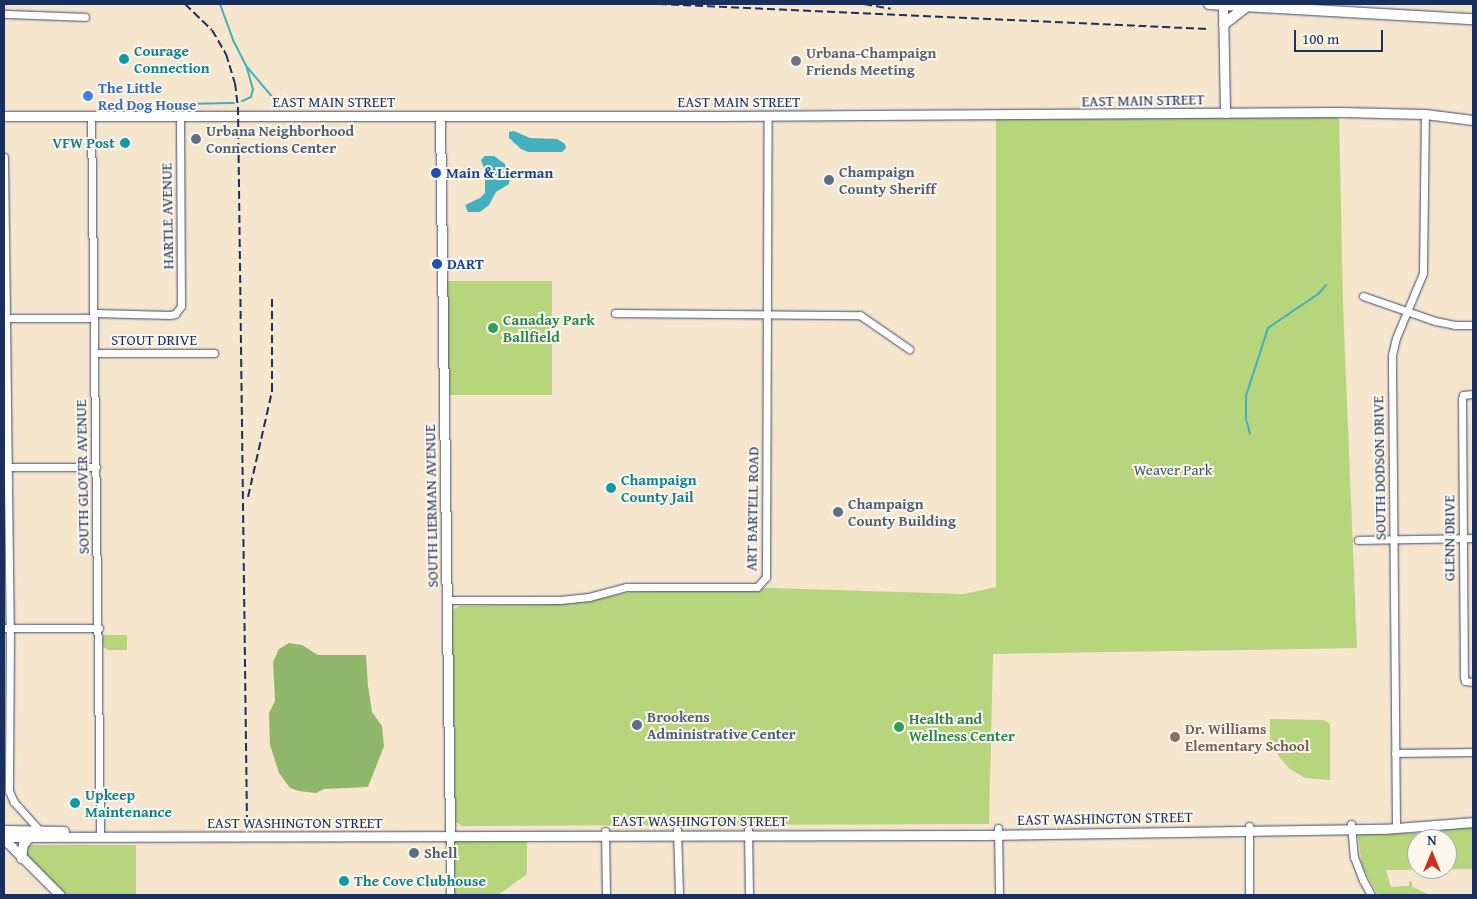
<!DOCTYPE html>
<style>
body{margin:0}
#map{position:relative;width:1477px;height:899px;overflow:hidden;background:#f6e6ce;font-family:"Gentium Book Plus",serif}
div>[style]{position:absolute}
[style*='--x']{left:calc(var(--x)*1px);top:calc(var(--y)*1px);width:calc(var(--w)*1px);rotate:calc(var(--a)*1deg)}
.green>*{inset:0;background:#b6d57d;transform-origin:0 0}
.forest>*{inset:0;background:#90b66c}
.water>*{inset:0;background:#42b0be}
.stream>*{height:2px;margin:-1px;padding:0 1px;transform-origin:1px;border-radius:1px;background:#42b0be}
.roads{filter:drop-shadow(0 0 1px #3c4a6f) drop-shadow(0 0 1px #3c4a6f)}
.street>*{height:7px;margin:-3.5px;padding:0 3.5px;transform-origin:3.5px;border-radius:3.5px;background:#fff}
.secondary>*{height:9px;margin:-4.5px;padding:0 4.5px;transform-origin:4.5px;border-radius:4.5px;background:#fff}
.primary>*{height:10px;margin:-5px;padding:0 5px;transform-origin:5px;border-radius:5px;background:#fff}
.rail>*{height:2px;margin-top:-1px;transform-origin:0;background:repeating-linear-gradient(90deg,#1b2f5e 0 8px,transparent 0 12px)}
.dots>*{width:14px;height:14px;translate:-50% -50%;box-sizing:border-box;border:2px solid #fbf7ec;border-radius:50%}
span{translate:-50% -50%;white-space:nowrap;text-align:center;line-height:1.15;-webkit-text-stroke:4px #fbf7ec;paint-order:stroke}
.culture-label{font-size:15px;color:#0d838f;font-weight:700}
.left{translate:0 -50%;text-align:left}
.right{translate:-100% -50%;text-align:right}
.worship-label{font-size:15px;color:#5b616d;font-weight:700}
.shop-label{font-size:15px;color:#366cbe;font-weight:700}
.street-label{font-size:15px;color:#1b2f5e}
.service-label{font-size:15px;color:#4e5e75;font-weight:700}
.transit-label{font-size:15px;color:#164399;font-weight:700}
.leisure-label{font-size:15px;color:#27864d;font-weight:700}
.park-label{font-size:15px;color:#425866}
.education-label{font-size:15px;color:#785e54;font-weight:700}
.frame{position:absolute;inset:0;border:5px solid #1b2f5e;pointer-events:none}
.north{position:absolute;left:1407px;top:829px;width:50px;height:50px;box-sizing:border-box;background:#fbf7ec;border:1px solid #a1a7b3;border-radius:50%;rotate:0deg;font-size:14px;font-weight:700;line-height:20px;text-align:center;color:#1b2f5e}
.north::after{content:'';display:block;margin:auto;width:18px;height:22px;background:#c8321e;clip-path:polygon(50% 0,100% 100%,50% 72%,0 100%)}
.scale{position:absolute;left:1294px;top:30px;width:89px;height:22px;box-sizing:border-box;border:2px solid #1b2f5e;border-top:0;padding-left:6px;font-size:15px;line-height:18px;white-space:nowrap;color:#1b2f5e;-webkit-text-stroke:4px #fbf7ec;paint-order:stroke}
</style>
<div id="map">
<div class="green">
<i style="clip-path:polygon(1339px 114px,1343px 304px,1357px 648px,993px 654px,989px 824px,462px 826px,453px 820px,451px 615px,453px 609px,460px 606px,571px 604px,631px 592px,770px 588px,964px 594px,996px 587px,996px 116px)"></i>
<i style="left:445px;top:281px;width:107px;height:114px"></i>
<i style="clip-path:polygon(103px 635px,127px 635px,127px 650px,108px 650px,103px 647px)"></i>
<i style="clip-path:polygon(1270px 719px,1324px 720px,1330px 724px,1330px 780px,1305px 778px,1290px 769px,1280px 758px,1270px 739px)"></i>
<i style="clip-path:polygon(evenodd,1473px 824px,1473px 869px,1386px 870px,1391px 887px,1409px 886px,1409px 881px,1412px 882px,1412px 887px,1430px 895px,1378px 895px,1362px 866px,1358px 836px,1362px 833px,1423px 833px,1473px 824px,1417px 839px,1447px 839px,1447px 869px,1417px 869px,1417px 839px)"></i>
<i style="clip-path:polygon(527px 839px,527px 874px,498px 895px,454px 895px,453px 844px,457px 840px)"></i>
<i style="clip-path:polygon(27px 845px,136px 845px,136px 895px,66px 895px,27px 855px)"></i>
</div>
<div class="forest">
<i style="clip-path:polygon(289px 643px,302px 645px,318px 655px,366px 655px,368px 686px,372px 712px,382px 726px,384px 746px,368px 787px,324px 789px,316px 793px,299px 791px,290px 788px,279px 773px,270px 745px,269px 713px,275px 701px,273px 662px,279px 649px)"></i>
</div>
<div class="water">
<i style="clip-path:polygon(514px 131px,530px 138px,557px 139px,565px 144px,566px 148px,562px 152px,528px 152px,521px 149px,509px 138px,509px 132px)"></i>
<i style="clip-path:polygon(485px 156px,494px 156px,505px 164px,510px 177px,509px 184px,496px 192px,489px 205px,480px 212px,468px 212px,465px 205px,480px 198px,485px 193px,485px 171px,481px 160px)"></i>
</div>
<div class="stream">
<i style="--x:220;--y:4;--w:38;--a:70"></i>
<i style="--x:233;--y:40;--w:28;--a:63"></i>
<i style="--x:246;--y:65;--w:25;--a:74"></i>
<i style="--x:253;--y:89;--w:8;--a:104"></i>
<i style="--x:251;--y:97;--w:10;--a:156"></i>
<i style="--x:247;--y:67;--w:50;--a:49.9"></i>
<i style="--x:170;--y:107;--w:9;--a:-18"></i>
<i style="--x:179;--y:104;--w:55;--a:-1"></i>
<i style="--x:1246;--y:420;--w:24;--a:-90"></i>
<i style="--x:1246;--y:396;--w:71;--a:-72.1"></i>
<i style="--x:1268;--y:328;--w:60;--a:-34.2"></i>
<i style="--x:1318;--y:294;--w:12;--a:-48"></i>
<i style="--x:1247;--y:422;--w:12;--a:76"></i>
</div>
<div class="roads">
<div class="street">
<i style="--x:4;--y:14;--w:81;--a:2.1"></i>
<i style="--x:91;--y:117;--w:720;--a:89.28"></i>
<i style="--x:4;--y:157;--w:477;--a:89.3"></i>
<i style="--x:10;--y:634;--w:157;--a:90.4"></i>
<i style="--x:9;--y:791;--w:12;--a:66"></i>
<i style="--x:14;--y:802;--w:40;--a:48"></i>
<i style="--x:1363;--y:296;--w:76;--a:19.1"></i>
<i style="--x:1435;--y:321;--w:20;--a:11"></i>
<i style="--x:1455;--y:325;--w:18;--a:0"></i>
<i style="--x:94;--y:313;--w:76;--a:1.5"></i>
<i style="--x:170;--y:315;--w:5;--a:-11"></i>
<i style="--x:175;--y:314;--w:10;--a:-53"></i>
<i style="--x:181;--y:306;--w:190;--a:-90.3"></i>
<i style="--x:615;--y:313;--w:245;--a:0.5"></i>
<i style="--x:860;--y:315;--w:60;--a:34.8"></i>
<i style="--x:4;--y:318;--w:90;--a:0"></i>
<i style="--x:94;--y:353;--w:120;--a:0"></i>
<i style="--x:1473;--y:394;--w:10;--a:174"></i>
<i style="--x:1463;--y:395;--w:4;--a:104"></i>
<i style="--x:1462;--y:399;--w:278;--a:89.6"></i>
<i style="--x:1464;--y:677;--w:4;--a:76"></i>
<i style="--x:1465;--y:681;--w:8;--a:7"></i>
<i style="--x:4;--y:467;--w:92;--a:0"></i>
<i style="--x:1358;--y:540;--w:115;--a:-1"></i>
<i style="--x:446;--y:600;--w:114;--a:0"></i>
<i style="--x:560;--y:600;--w:29;--a:-6"></i>
<i style="--x:589;--y:597;--w:38;--a:-15"></i>
<i style="--x:626;--y:587;--w:131;--a:0"></i>
<i style="--x:757;--y:587;--w:13;--a:-48"></i>
<i style="--x:766;--y:577;--w:461;--a:-89.8"></i>
<i style="--x:4;--y:628;--w:95;--a:0"></i>
<i style="--x:1395;--y:753;--w:78;--a:-0.7"></i>
<i style="--x:1351;--y:824;--w:33;--a:85"></i>
<i style="--x:1354;--y:857;--w:25;--a:69"></i>
<i style="--x:1363;--y:880;--w:17;--a:62"></i>
<i style="--x:1249;--y:826;--w:69;--a:90"></i>
<i style="--x:1396;--y:826;--w:471;--a:-90.5"></i>
<i style="--x:1392;--y:355;--w:17;--a:-77"></i>
<i style="--x:1396;--y:338;--w:70;--a:-67.4"></i>
<i style="--x:1423;--y:273;--w:159;--a:-89.3"></i>
<i style="--x:998;--y:828;--w:67;--a:89.1"></i>
<i style="--x:677;--y:830;--w:65;--a:88.2"></i>
<i style="--x:748;--y:830;--w:65;--a:89.1"></i>
<i style="--x:605;--y:831;--w:64;--a:89.1"></i>
<i style="--x:450;--y:833;--w:62;--a:90"></i>
</div>
<div class="secondary">
<i style="--x:1223;--y:6;--w:107;--a:88.9"></i>
<i style="--x:4;--y:116;--w:720;--a:0"></i>
<i style="--x:724;--y:116;--w:616;--a:-0.37"></i>
<i style="--x:1340;--y:112;--w:85;--a:1.3"></i>
<i style="--x:1425;--y:114;--w:48;--a:7.1"></i>
<i style="--x:440;--y:116;--w:715;--a:89.2"></i>
<i style="--x:4;--y:830;--w:60;--a:1"></i>
<i style="--x:4;--y:837;--w:980;--a:-0.12"></i>
<i style="--x:984;--y:835;--w:401;--a:-0.9"></i>
<i style="--x:1385;--y:829;--w:88;--a:-4.5"></i>
<i style="--x:4;--y:839;--w:79;--a:45"></i>
<i style="--x:21;--y:858;--w:14;--a:-82"></i>
<i style="--x:23;--y:844;--w:9;--a:-49"></i>
</div>
<div class="primary">
<i style="--x:1209;--y:4;--w:264;--a:3.3"></i>
<i style="--x:1224;--y:24;--w:28;--a:-38"></i>
</div>
</div>
<div class="rail">
<i style="--x:185;--y:4;--w:37;--a:44"></i>
<i style="--x:212;--y:30;--w:28;--a:60"></i>
<i style="--x:226;--y:54;--w:30;--a:73"></i>
<i style="--x:235;--y:83;--w:24;--a:83"></i>
<i style="--x:238;--y:107;--w:714;--a:89.28"></i>
<i style="--x:659;--y:4;--w:550;--a:2.61"></i>
<i style="--x:864;--y:4;--w:27;--a:10"></i>
<i style="--x:248;--y:497;--w:109;--a:-77.2"></i>
<i style="--x:272;--y:391;--w:96;--a:-90"></i>
</div>
<div class="dots">
<i style="left:124px;top:59px;background:#0f9aa8"></i>
<i style="left:796px;top:61px;background:#6b7280"></i>
<i style="left:88px;top:96px;background:#3f7fe0"></i>
<i style="left:196px;top:139px;background:#5c6f8a"></i>
<i style="left:125px;top:143px;background:#0f9aa8"></i>
<i style="left:436px;top:173px;background:#1a4fb4"></i>
<i style="left:829px;top:180px;background:#5c6f8a"></i>
<i style="left:437px;top:264px;background:#1a4fb4"></i>
<i style="left:493px;top:328px;background:#2e9e5b"></i>
<i style="left:611px;top:488px;background:#0f9aa8"></i>
<i style="left:838px;top:512px;background:#5c6f8a"></i>
<i style="left:637px;top:725px;background:#5c6f8a"></i>
<i style="left:899px;top:727px;background:#2e9e5b"></i>
<i style="left:1175px;top:737px;background:#8d6e63"></i>
<i style="left:75px;top:803px;background:#0f9aa8"></i>
<i style="left:414px;top:853px;background:#5c6f8a"></i>
<i style="left:344px;top:881px;background:#0f9aa8"></i>
</div>
<div class="culture-label">
<span class="left" style="left:134px;top:59px">Courage<br>Connection</span>
<span class="right" style="left:115px;top:143px">VFW Post</span>
<span class="left" style="left:621px;top:488px">Champaign<br>County Jail</span>
<span class="left" style="left:85px;top:803px">Upkeep<br>Maintenance</span>
<span class="left" style="left:354px;top:881px">The Cove Clubhouse</span>
</div>
<div class="worship-label">
<span class="left" style="left:806px;top:61px">Urbana-Champaign<br>Friends Meeting</span>
</div>
<div class="shop-label">
<span class="left" style="left:98px;top:96px">The Little<br>Red Dog House</span>
</div>
<div class="street-label">
<span style="left:1143px;top:100px;rotate:-1deg">EAST MAIN STREET</span>
<span style="left:334px;top:102px">EAST MAIN STREET</span>
<span style="left:739px;top:102px">EAST MAIN STREET</span>
<span style="left:167px;top:216px;rotate:-91deg">HARTLE AVENUE</span>
<span style="left:154px;top:340px">STOUT DRIVE</span>
<span style="left:1379px;top:468px;rotate:-91deg">SOUTH DODSON DRIVE</span>
<span style="left:82px;top:477px;rotate:-91deg">SOUTH GLOVER AVENUE</span>
<span style="left:431px;top:506px;rotate:-91deg">SOUTH LIERMAN AVENUE</span>
<span style="left:752px;top:509px;rotate:-89deg">ART BARTELL ROAD</span>
<span style="left:1449px;top:538px;rotate:-90deg">GLENN DRIVE</span>
<span style="left:1105px;top:818px;rotate:-1deg">EAST WASHINGTON STREET</span>
<span style="left:700px;top:821px">EAST WASHINGTON STREET</span>
<span style="left:295px;top:823px">EAST WASHINGTON STREET</span>
</div>
<div class="service-label">
<span class="left" style="left:206px;top:139px">Urbana Neighborhood<br>Connections Center</span>
<span class="left" style="left:839px;top:180px">Champaign<br>County Sheriff</span>
<span class="left" style="left:848px;top:512px">Champaign<br>County Building</span>
<span class="left" style="left:647px;top:725px">Brookens<br>Administrative Center</span>
<span class="left" style="left:424px;top:853px">Shell</span>
</div>
<div class="transit-label">
<span class="left" style="left:446px;top:173px">Main &amp; Lierman</span>
<span class="left" style="left:447px;top:264px">DART</span>
</div>
<div class="leisure-label">
<span class="left" style="left:503px;top:328px">Canaday Park<br>Ballfield</span>
<span class="left" style="left:909px;top:727px">Health and<br>Wellness Center</span>
</div>
<div class="park-label">
<span style="left:1173px;top:470px">Weaver Park</span>
</div>
<div class="education-label">
<span class="left" style="left:1185px;top:737px">Dr. Williams<br>Elementary School</span>
</div>
<div class="frame"></div>
<div class="north">N</div>
<div class="scale">100 m</div>
</div>
